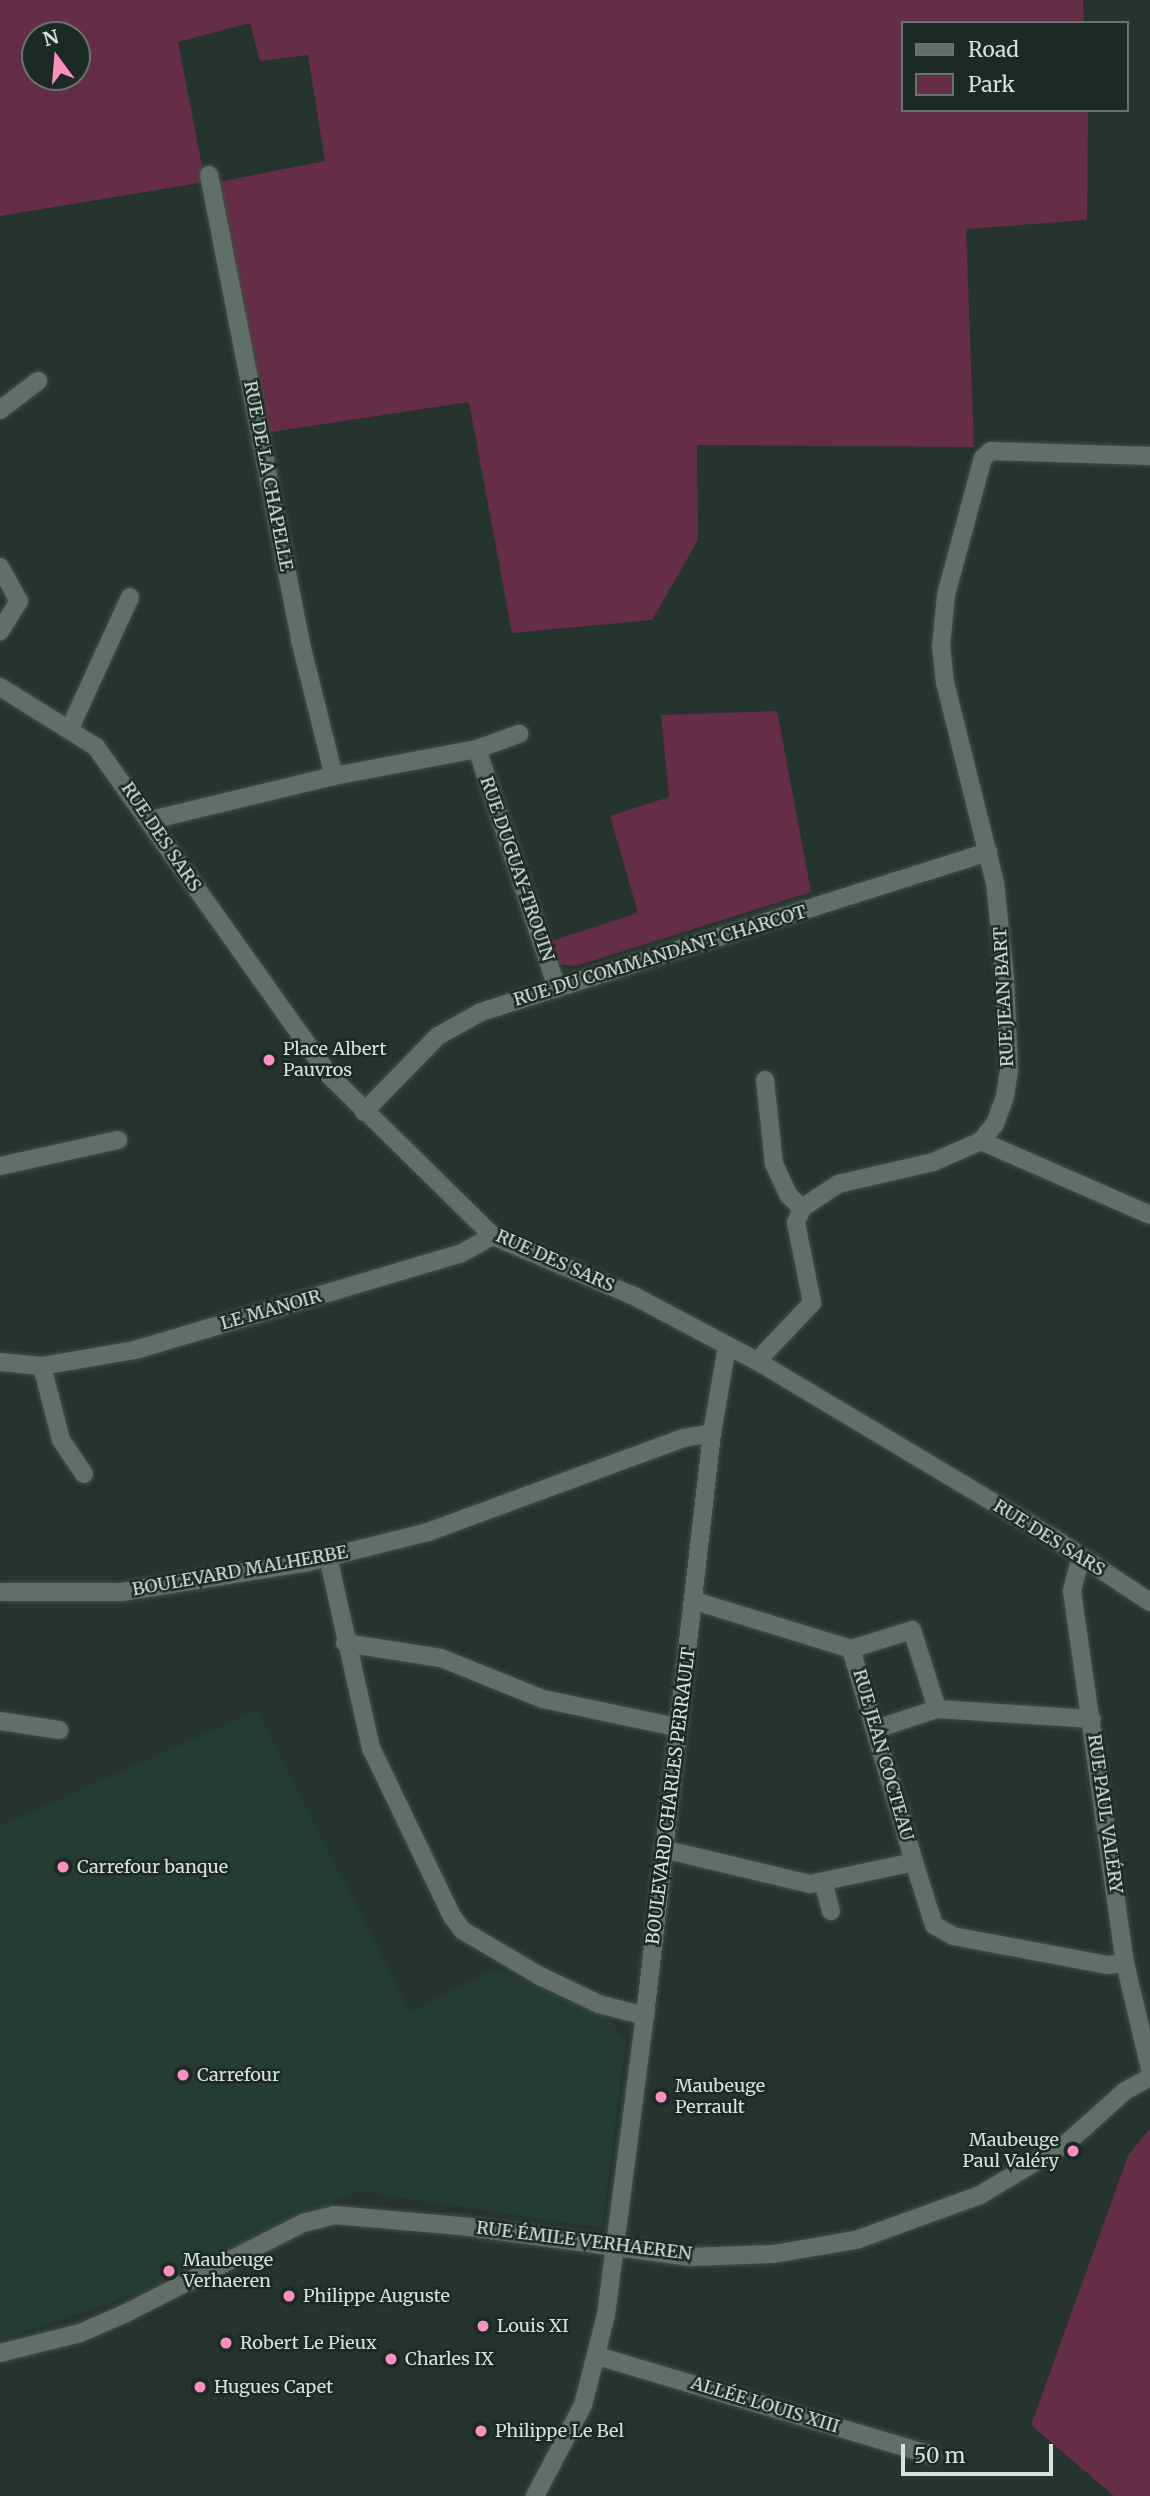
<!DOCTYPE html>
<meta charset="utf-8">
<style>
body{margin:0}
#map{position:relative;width:1150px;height:2496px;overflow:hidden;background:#25342e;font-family:Merriweather,serif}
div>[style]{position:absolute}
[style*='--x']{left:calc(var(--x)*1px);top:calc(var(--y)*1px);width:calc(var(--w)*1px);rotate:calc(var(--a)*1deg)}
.built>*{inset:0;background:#253c32}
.green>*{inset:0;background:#652d48}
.roads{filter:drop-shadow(0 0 2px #424f4a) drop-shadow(0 0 2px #424f4a)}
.minor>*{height:18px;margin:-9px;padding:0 9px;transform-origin:9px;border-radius:9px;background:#607069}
.dots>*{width:19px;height:19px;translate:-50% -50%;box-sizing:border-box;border:4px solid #1b2a24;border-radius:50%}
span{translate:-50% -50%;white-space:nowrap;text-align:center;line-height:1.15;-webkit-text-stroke:5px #1b2a24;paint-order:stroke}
.street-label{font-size:18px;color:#d8e2dd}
.poi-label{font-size:18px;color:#d8e2dd}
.left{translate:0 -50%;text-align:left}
.right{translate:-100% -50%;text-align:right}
.legend{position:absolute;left:901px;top:21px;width:228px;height:91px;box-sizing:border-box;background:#1b2a24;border:2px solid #67746e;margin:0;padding:9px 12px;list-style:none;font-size:21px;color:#d8e2dd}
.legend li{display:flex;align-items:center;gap:14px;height:35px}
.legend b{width:35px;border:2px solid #67746e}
.north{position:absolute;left:21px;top:21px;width:70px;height:70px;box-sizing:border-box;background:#1b2a24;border:2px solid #67746e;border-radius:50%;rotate:344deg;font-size:19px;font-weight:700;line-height:28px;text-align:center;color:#d8e2dd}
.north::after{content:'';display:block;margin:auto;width:24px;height:32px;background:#fc8fc2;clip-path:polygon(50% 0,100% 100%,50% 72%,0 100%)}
.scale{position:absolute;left:901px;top:2444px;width:152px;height:32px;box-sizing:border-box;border:4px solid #d8e2dd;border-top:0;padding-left:9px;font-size:21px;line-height:24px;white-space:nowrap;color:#d8e2dd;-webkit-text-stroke:5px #1b2a24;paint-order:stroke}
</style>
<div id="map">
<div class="built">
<i style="clip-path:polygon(257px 1710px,410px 2012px,496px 1968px,609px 2019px,626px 2041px,602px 2228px,358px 2191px,133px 2295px,0 2340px,0 1826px)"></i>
</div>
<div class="green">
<i style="clip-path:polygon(evenodd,0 0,1083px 0,1084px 23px,903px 23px,903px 110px,1088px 110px,1087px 220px,966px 229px,974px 447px,697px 445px,698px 540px,652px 620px,512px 633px,469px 402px,264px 433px,214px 183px,325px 161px,308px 55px,260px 61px,250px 23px,178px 42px,205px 182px,0 216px,0 0,35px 35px,77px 35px,77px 77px,35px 77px,35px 35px)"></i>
<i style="clip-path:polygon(777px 711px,811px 892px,576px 966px,558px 964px,551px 941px,638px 913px,610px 816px,669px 797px,661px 715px)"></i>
<i style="clip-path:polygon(1150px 2128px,1150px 2496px,1114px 2496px,1031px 2425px,1128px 2156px)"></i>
</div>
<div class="roads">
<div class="minor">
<i style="--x:209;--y:175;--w:474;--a:78.9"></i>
<i style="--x:300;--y:640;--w:140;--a:76"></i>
<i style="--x:0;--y:410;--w:48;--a:-37.3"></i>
<i style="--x:0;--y:567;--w:39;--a:61"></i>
<i style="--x:19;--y:601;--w:36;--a:122"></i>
<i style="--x:0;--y:687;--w:113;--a:32"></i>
<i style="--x:96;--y:747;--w:401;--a:54.6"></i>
<i style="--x:328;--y:1074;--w:231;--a:44.5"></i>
<i style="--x:493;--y:1236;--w:153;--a:23.1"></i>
<i style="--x:634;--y:1296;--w:139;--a:27.9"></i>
<i style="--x:757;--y:1361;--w:347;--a:30.9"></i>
<i style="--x:1055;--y:1539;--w:114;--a:33.6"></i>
<i style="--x:70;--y:728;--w:144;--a:-65.4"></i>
<i style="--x:477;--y:749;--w:252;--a:71.5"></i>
<i style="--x:151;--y:820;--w:188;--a:-13.5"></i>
<i style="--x:334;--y:776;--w:146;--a:-10.7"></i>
<i style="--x:477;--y:749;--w:45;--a:-19.7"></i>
<i style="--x:765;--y:1080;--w:84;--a:83.9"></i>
<i style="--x:774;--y:1164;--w:35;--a:65"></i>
<i style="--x:789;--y:1196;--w:18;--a:43"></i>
<i style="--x:364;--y:1112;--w:106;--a:-45.8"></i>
<i style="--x:438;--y:1036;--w:49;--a:-29.2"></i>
<i style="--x:481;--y:1012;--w:532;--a:-17.51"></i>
<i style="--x:981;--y:1141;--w:184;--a:23.6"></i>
<i style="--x:0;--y:1166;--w:121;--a:-12.4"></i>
<i style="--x:757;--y:1361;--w:80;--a:-46.5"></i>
<i style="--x:812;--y:1303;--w:82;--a:-101.3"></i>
<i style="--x:796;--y:1223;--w:16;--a:-68"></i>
<i style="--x:802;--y:1208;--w:43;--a:-33.7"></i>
<i style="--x:838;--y:1184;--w:98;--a:-13"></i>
<i style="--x:933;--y:1162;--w:52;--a:-23.6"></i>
<i style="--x:981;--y:1141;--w:22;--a:-51"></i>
<i style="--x:995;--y:1124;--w:30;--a:-70"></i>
<i style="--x:1005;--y:1096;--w:25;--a:-81"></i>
<i style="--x:1009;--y:1071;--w:92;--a:-92.5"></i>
<i style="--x:1005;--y:979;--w:97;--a:-95.9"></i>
<i style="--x:995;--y:883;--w:206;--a:-104"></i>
<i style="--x:945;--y:683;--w:36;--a:-96"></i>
<i style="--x:941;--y:647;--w:52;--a:-84.5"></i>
<i style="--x:946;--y:595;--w:142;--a:-74.9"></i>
<i style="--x:983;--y:458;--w:11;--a:-41"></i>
<i style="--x:991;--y:451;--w:159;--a:1.8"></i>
<i style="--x:0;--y:1362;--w:42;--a:5.4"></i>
<i style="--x:42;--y:1366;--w:94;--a:-9.8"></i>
<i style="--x:135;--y:1350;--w:339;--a:-16.5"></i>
<i style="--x:460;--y:1254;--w:38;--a:-29"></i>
<i style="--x:42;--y:1366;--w:76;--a:75.6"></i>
<i style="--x:61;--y:1440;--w:41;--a:55.9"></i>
<i style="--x:328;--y:1557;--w:196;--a:77.3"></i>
<i style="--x:371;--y:1748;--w:187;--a:64.3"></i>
<i style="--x:452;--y:1916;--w:17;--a:54"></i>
<i style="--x:462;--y:1930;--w:91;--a:30.5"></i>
<i style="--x:540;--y:1976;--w:65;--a:25.4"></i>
<i style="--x:599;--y:2004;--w:48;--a:14.6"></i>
<i style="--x:1081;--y:1557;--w:35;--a:105"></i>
<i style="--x:1072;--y:1591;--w:376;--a:81.9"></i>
<i style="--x:1125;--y:1963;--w:109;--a:76.7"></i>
<i style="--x:0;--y:1592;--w:122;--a:0"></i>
<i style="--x:122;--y:1592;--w:184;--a:-9.1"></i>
<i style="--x:304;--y:1563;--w:128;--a:-14"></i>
<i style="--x:428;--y:1532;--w:273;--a:-20.2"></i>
<i style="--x:684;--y:1438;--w:28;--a:-10"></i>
<i style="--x:695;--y:1601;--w:163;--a:17.1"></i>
<i style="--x:851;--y:1649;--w:64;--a:-17.3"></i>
<i style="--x:912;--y:1630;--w:83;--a:72.4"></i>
<i style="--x:937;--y:1709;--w:155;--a:3.7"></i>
<i style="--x:345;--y:1643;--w:97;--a:8.9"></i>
<i style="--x:441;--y:1658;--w:110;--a:21.9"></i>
<i style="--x:543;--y:1699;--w:136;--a:11.9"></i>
<i style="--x:851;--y:1649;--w:222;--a:73.5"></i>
<i style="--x:0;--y:1721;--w:60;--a:8.7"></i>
<i style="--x:876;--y:1729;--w:64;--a:-18.2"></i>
<i style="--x:663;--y:1849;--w:151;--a:13.4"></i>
<i style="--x:810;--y:1884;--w:106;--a:-11.9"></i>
<i style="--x:914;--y:1862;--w:66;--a:72.4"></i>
<i style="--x:934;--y:1925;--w:22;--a:30"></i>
<i style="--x:953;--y:1936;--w:158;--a:10.6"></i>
<i style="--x:1108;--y:1965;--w:17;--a:-7"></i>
<i style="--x:824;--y:1885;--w:27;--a:75"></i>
<i style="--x:0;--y:2353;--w:82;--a:-14"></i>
<i style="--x:80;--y:2333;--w:48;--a:-23.4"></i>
<i style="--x:124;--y:2314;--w:201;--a:-26.9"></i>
<i style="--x:303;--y:2223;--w:32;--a:-14"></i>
<i style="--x:334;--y:2215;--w:127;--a:5"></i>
<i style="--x:461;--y:2226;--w:230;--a:7.7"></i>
<i style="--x:689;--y:2257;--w:84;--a:-2"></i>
<i style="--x:773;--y:2254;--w:84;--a:-9.6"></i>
<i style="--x:856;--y:2240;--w:132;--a:-19.9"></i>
<i style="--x:980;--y:2195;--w:101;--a:-30.9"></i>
<i style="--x:1067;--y:2143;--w:78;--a:-41.9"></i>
<i style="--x:1125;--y:2091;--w:29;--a:-29"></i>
<i style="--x:597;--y:2356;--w:349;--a:16.5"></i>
<i style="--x:535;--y:2496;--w:103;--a:-62.2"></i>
<i style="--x:583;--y:2405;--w:93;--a:-75.7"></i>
<i style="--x:606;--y:2315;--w:302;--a:-82.6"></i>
<i style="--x:645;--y:2016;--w:587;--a:-83.44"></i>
<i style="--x:712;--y:1433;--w:88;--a:-80.2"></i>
</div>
</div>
<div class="dots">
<i style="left:269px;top:1060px;background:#fc8fc2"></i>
<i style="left:63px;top:1867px;background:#fc8fc2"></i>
<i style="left:183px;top:2075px;background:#fc8fc2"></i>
<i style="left:661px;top:2097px;background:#fc8fc2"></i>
<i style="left:1073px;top:2151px;background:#fc8fc2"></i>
<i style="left:169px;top:2271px;background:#fc8fc2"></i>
<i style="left:289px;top:2296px;background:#fc8fc2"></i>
<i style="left:483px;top:2326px;background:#fc8fc2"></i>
<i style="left:226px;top:2343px;background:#fc8fc2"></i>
<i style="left:391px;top:2359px;background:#fc8fc2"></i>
<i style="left:200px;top:2387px;background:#fc8fc2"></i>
<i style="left:481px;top:2431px;background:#fc8fc2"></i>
</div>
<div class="street-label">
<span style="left:268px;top:476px;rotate:79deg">RUE DE LA CHAPELLE</span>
<span style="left:161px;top:837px;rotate:56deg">RUE DES SARS</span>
<span style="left:517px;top:869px;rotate:71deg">RUE DUGUAY-TROUIN</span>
<span style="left:660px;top:956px;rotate:-17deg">RUE DU COMMANDANT CHARCOT</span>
<span style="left:1004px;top:997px;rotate:-93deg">RUE JEAN BART</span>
<span style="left:555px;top:1261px;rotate:24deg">RUE DES SARS</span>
<span style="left:271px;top:1310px;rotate:-16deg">LE MANOIR</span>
<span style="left:1049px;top:1538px;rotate:32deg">RUE DES SARS</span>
<span style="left:240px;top:1571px;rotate:-10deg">BOULEVARD MALHERBE</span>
<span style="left:883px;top:1755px;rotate:74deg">RUE JEAN COCTEAU</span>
<span style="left:671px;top:1796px;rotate:-83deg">BOULEVARD CHARLES PERRAULT</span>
<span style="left:1105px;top:1814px;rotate:82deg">RUE PAUL VALÉRY</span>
<span style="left:584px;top:2241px;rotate:7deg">RUE ÉMILE VERHAEREN</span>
<span style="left:765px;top:2405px;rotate:17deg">ALLÉE LOUIS XIII</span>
</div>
<div class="poi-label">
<span class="left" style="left:283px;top:1060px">Place Albert<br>Pauvros</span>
<span class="left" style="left:77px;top:1867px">Carrefour banque</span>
<span class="left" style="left:197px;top:2075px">Carrefour</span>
<span class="left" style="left:675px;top:2097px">Maubeuge<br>Perrault</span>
<span class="right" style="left:1059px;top:2151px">Maubeuge<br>Paul Valéry</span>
<span class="left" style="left:183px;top:2271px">Maubeuge<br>Verhaeren</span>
<span class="left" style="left:303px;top:2296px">Philippe Auguste</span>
<span class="left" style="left:497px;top:2326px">Louis XI</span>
<span class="left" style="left:240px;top:2343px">Robert Le Pieux</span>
<span class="left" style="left:405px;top:2359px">Charles IX</span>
<span class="left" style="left:214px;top:2387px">Hugues Capet</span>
<span class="left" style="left:495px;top:2431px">Philippe Le Bel</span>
</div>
<ul class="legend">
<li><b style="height:9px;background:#607069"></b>Road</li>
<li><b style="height:19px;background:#652d48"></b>Park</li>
</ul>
<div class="north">N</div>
<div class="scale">50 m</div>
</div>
